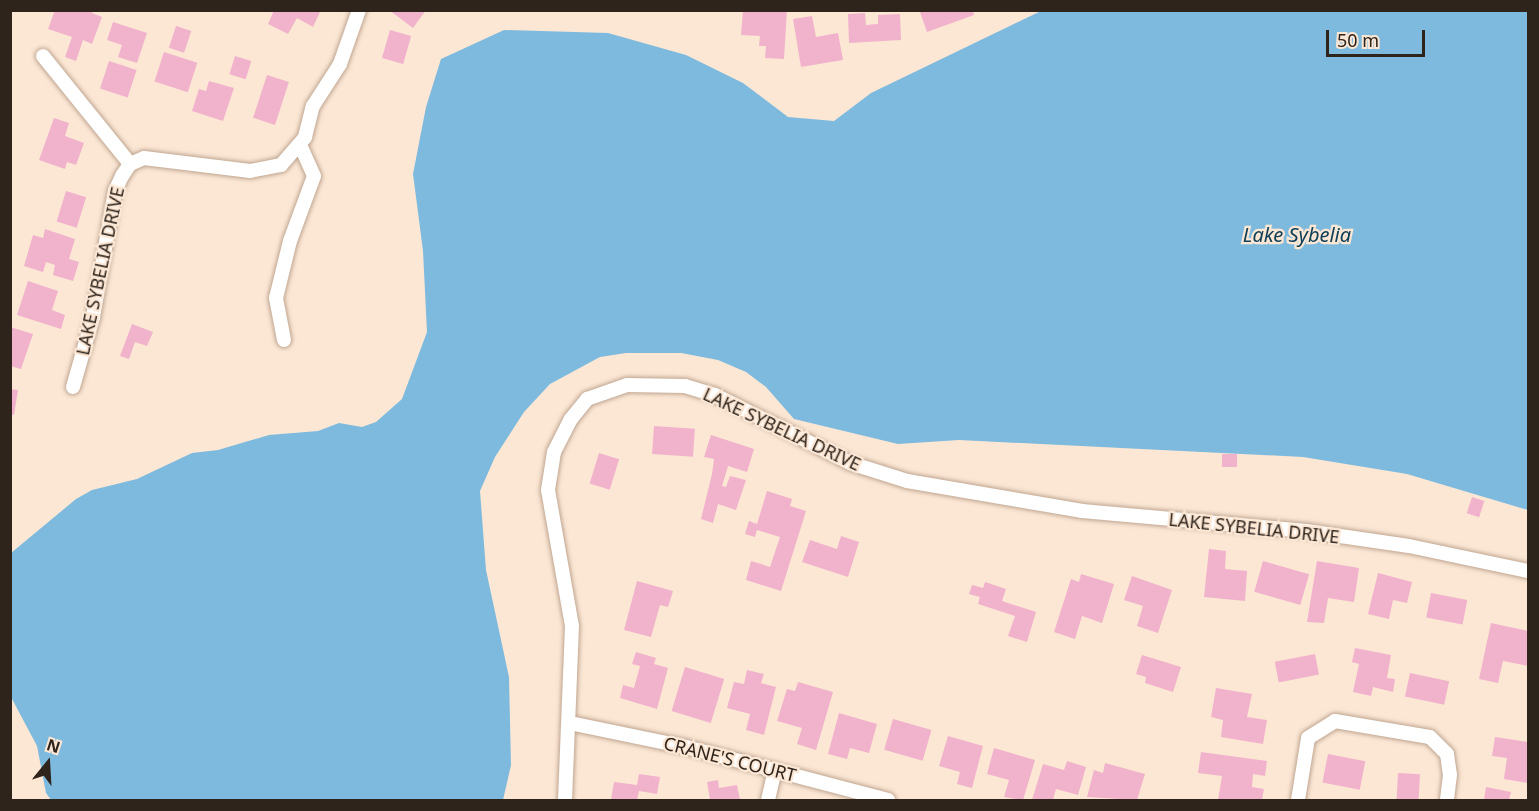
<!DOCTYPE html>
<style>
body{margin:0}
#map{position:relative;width:1539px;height:811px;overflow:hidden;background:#fce7d5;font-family:"Noto Sans",sans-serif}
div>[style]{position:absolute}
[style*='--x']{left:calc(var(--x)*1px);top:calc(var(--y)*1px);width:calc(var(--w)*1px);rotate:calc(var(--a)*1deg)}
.water>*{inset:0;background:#7ebade}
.building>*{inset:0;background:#f1b2cc;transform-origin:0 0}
.roads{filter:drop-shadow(0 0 2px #bfa691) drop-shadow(0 0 2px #bfa691)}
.minor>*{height:14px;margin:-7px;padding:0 7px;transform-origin:7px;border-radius:7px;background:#fff}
span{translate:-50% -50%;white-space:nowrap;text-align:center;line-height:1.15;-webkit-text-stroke:4.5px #fce7d5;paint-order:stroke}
.street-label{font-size:18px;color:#2e241c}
.water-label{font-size:20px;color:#0e4059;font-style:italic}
.frame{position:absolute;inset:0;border:12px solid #2e241c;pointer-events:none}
.north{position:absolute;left:18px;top:733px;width:60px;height:60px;-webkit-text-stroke:4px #fce7d5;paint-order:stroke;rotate:18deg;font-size:16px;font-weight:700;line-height:24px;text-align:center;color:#2e241c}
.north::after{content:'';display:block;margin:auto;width:21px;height:27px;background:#2e241c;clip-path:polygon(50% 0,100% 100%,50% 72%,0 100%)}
.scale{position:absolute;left:1326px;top:30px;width:99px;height:27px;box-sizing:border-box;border:3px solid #2e241c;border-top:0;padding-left:8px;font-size:18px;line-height:21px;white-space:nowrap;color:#2e241c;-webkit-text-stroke:4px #fce7d5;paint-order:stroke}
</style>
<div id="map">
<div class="water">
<i style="clip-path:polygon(1041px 11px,1528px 11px,1528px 510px,1407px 474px,1303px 457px,959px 440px,898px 444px,794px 419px,766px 387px,746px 372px,718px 360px,681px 353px,626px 353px,600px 357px,550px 384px,524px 412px,495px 457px,480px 491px,486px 570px,509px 677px,511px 765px,503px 800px,51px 800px,46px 793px,37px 746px,11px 697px,11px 553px,76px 499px,92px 490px,137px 479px,192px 453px,218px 450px,269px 435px,318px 431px,339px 423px,362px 427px,376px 422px,402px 399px,427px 332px,423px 251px,413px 174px,426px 107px,441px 59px,504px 30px,608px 33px,686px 55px,743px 83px,788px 117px,834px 121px,871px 93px)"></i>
</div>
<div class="building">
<i style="clip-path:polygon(55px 10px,93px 10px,92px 13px,102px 17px,92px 44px,83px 40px,76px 61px,65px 57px,72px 37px,48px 29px)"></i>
<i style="clip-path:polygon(274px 10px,321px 10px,313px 27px,297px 18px,288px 34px,268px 24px)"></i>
<i style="clip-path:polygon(389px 10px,426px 10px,413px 28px)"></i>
<i style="clip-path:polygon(743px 10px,787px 10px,784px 59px,765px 58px,766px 46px,759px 46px,760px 36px,741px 35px)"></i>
<i style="clip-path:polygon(925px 10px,973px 10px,974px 15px,927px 32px,920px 12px)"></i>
<i style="clip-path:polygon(865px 13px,866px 25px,878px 24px,878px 15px,900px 14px,901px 40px,849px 43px,848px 14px)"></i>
<i style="clip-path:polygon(812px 16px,816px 37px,838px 33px,843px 60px,801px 67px,793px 19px)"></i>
<i style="clip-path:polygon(113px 22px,147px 33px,137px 63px,118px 57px,122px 45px,107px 40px)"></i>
<i style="left:176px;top:26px;width:16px;height:23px;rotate:18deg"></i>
<i style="left:390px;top:30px;width:22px;height:29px;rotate:16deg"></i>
<i style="left:164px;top:52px;width:35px;height:31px;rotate:18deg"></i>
<i style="left:235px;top:56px;width:17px;height:19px;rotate:17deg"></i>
<i style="left:109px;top:61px;width:29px;height:29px;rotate:18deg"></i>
<i style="left:267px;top:75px;width:23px;height:45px;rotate:18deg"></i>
<i style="clip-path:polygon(209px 81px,234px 88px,223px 121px,192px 111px,199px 89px,206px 91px)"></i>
<i style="clip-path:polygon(54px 118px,69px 123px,65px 136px,84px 143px,76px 165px,67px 162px,65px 169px,39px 160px)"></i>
<i style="left:66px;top:191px;width:21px;height:32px;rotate:17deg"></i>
<i style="clip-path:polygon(45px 229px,75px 239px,69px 259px,79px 262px,73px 281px,53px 275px,55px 265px,46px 262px,43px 272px,24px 266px,33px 235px,43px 238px)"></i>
<i style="clip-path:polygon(28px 281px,58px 291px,52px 310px,65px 315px,61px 329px,17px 315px)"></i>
<i style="clip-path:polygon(132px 324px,153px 332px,147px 346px,135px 342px,129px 359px,120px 356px)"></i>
<i style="clip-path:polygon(10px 327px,33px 334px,21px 369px,10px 366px)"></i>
<i style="clip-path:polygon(10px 389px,18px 390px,14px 415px,10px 414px)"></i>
<i style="left:654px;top:426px;width:41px;height:28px;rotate:4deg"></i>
<i style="clip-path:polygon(711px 435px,754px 449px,747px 472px,728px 466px,722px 486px,726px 487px,730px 476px,746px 480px,736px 510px,718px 504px,713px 523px,701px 519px,712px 474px,714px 459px,704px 457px)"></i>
<i style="left:599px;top:453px;width:21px;height:32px;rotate:17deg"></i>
<i style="left:1237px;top:454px;width:13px;height:15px;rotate:90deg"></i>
<i style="clip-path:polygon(767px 491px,792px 499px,790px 506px,806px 511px,781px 591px,746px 580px,751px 561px,770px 567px,780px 537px,757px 530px,755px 537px,745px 534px,749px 521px,757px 524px)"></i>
<i style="left:1472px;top:497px;width:13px;height:17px;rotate:18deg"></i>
<i style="clip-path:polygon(841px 536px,859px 542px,848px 577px,802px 562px,810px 540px,837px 549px)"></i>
<i style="clip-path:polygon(1209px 549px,1226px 551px,1225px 569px,1247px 571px,1245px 601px,1204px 597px)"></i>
<i style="left:1263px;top:561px;width:48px;height:32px;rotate:16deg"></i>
<i style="clip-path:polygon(1317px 561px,1359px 568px,1354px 602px,1328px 598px,1324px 623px,1307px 622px)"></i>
<i style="clip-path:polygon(1378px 573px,1412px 582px,1407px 603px,1393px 600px,1389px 619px,1368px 614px)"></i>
<i style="clip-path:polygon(1081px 574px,1114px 584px,1102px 623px,1082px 616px,1075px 639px,1054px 632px,1071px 579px,1079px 582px)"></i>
<i style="clip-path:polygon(1132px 576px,1172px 590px,1158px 633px,1137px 626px,1143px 606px,1124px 600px)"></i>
<i style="clip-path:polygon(637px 581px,673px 591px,668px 607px,660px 605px,651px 637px,624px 630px)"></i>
<i style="clip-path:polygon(985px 582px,1006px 589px,1002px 601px,1036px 612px,1027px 642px,1008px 636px,1015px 616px,978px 604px,980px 597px,969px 594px,972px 585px,983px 588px)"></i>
<i style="left:1431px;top:593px;width:37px;height:25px;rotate:11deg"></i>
<i style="clip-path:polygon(1491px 623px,1528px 631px,1528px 666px,1503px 661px,1498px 683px,1479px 679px)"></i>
<i style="clip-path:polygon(1355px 648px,1391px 655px,1387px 678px,1395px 679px,1393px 692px,1373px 687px,1371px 696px,1353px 692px,1359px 664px,1352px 662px)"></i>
<i style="clip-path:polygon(636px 652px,656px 658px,654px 664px,668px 668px,657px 709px,620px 698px,623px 685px,634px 688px,640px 666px,632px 664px)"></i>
<i style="left:1315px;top:654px;width:21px;height:41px;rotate:79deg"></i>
<i style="clip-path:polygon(1142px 655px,1181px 667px,1173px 692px,1145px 683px,1146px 677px,1136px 674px)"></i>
<i style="left:685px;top:667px;width:41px;height:46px;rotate:17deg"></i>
<i style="clip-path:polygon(747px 670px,764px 674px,761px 683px,776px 687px,764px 735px,746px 730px,750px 714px,727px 708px,734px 682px,744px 684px)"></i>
<i style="left:1410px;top:673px;width:40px;height:24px;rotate:12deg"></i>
<i style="clip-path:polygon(798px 682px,833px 692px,816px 750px,797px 744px,802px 728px,777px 721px,787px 689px,795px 691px)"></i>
<i style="clip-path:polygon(1216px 688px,1252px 694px,1247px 717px,1267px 720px,1263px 744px,1221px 737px,1223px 720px,1211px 717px)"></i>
<i style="clip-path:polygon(839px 713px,877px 724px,869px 753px,850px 748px,847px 759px,828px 754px)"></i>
<i style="left:893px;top:719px;width:40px;height:32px;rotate:16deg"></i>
<i style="clip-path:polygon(948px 736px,983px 746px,972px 788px,957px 784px,960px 772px,939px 766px)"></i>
<i style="clip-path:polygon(1495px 737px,1528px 742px,1528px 783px,1504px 779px,1507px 758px,1492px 756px)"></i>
<i style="clip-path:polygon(994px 748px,1035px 760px,1023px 800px,1004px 797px,1009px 780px,987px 774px)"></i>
<i style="clip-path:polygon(1201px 752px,1267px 761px,1265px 776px,1253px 774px,1252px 787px,1264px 789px,1262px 800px,1218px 800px,1222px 776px,1198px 773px)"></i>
<i style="left:1328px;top:754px;width:38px;height:29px;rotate:11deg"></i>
<i style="clip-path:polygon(1067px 761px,1086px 767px,1078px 795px,1056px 789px,1053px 800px,1032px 800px,1043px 764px,1064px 770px)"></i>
<i style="clip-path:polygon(1105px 763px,1145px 774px,1137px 800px,1087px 797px,1094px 770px,1103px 773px)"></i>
<i style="left:1398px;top:773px;width:22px;height:27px;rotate:3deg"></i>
<i style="clip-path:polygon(639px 774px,660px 777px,657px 794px,639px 791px,637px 800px,611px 800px,614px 782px,637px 785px)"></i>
<i style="clip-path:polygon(718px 780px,719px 788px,737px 785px,740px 800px,710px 800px,707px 782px)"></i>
<i style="clip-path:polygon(1486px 787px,1511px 792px,1509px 800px,1484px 800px)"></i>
</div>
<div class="roads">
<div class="minor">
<i style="--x:43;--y:56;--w:139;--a:51.1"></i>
<i style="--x:284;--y:340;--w:43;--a:-100.8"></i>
<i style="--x:276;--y:298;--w:59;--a:-76.2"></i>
<i style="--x:290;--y:241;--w:69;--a:-69.7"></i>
<i style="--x:314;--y:176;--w:35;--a:-114"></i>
<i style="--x:73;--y:387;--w:73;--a:-74.1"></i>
<i style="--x:93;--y:317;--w:128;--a:-80.1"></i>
<i style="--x:115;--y:191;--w:17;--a:-65"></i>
<i style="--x:122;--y:176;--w:14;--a:-56"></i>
<i style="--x:130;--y:164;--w:15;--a:-23"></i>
<i style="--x:144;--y:158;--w:107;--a:7"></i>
<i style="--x:250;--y:171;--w:32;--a:-11"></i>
<i style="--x:281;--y:165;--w:37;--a:-49"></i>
<i style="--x:305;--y:137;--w:32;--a:-76"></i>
<i style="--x:313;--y:106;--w:50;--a:-57.3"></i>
<i style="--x:340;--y:64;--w:57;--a:-70.6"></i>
<i style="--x:570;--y:723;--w:118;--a:11.7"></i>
<i style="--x:686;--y:747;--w:209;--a:14.7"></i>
<i style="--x:565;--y:800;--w:174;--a:-87.7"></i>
<i style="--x:572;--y:626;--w:138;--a:-100"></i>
<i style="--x:548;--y:490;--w:38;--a:-81"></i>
<i style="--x:554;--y:452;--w:37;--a:-63"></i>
<i style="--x:571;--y:419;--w:26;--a:-51"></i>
<i style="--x:587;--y:399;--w:42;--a:-19.3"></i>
<i style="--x:627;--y:385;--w:58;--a:1"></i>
<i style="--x:685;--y:386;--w:31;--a:17"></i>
<i style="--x:715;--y:395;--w:151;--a:26.7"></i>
<i style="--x:850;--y:463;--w:60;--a:17.5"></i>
<i style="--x:907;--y:481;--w:178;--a:9.7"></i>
<i style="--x:1082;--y:511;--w:225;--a:5.1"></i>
<i style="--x:1306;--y:531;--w:104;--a:8.3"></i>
<i style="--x:1409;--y:546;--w:122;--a:11.9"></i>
<i style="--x:768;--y:800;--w:31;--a:-77"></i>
<i style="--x:1298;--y:800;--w:63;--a:-80.8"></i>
<i style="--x:1308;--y:738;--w:32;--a:-32"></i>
<i style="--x:1335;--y:721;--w:96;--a:9.6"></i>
<i style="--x:1430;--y:737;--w:24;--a:45"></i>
<i style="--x:1447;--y:754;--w:21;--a:82"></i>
<i style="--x:1450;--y:775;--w:25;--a:97"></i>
</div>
</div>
<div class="street-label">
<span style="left:100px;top:271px;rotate:-78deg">LAKE SYBELIA DRIVE</span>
<span style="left:782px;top:429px;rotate:25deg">LAKE SYBELIA DRIVE</span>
<span style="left:1254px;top:528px;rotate:6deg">LAKE SYBELIA DRIVE</span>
<span style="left:730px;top:759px;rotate:14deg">CRANE'S COURT</span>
</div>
<div class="water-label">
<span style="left:1297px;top:234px">Lake Sybelia</span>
</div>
<div class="frame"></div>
<div class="north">N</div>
<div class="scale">50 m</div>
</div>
